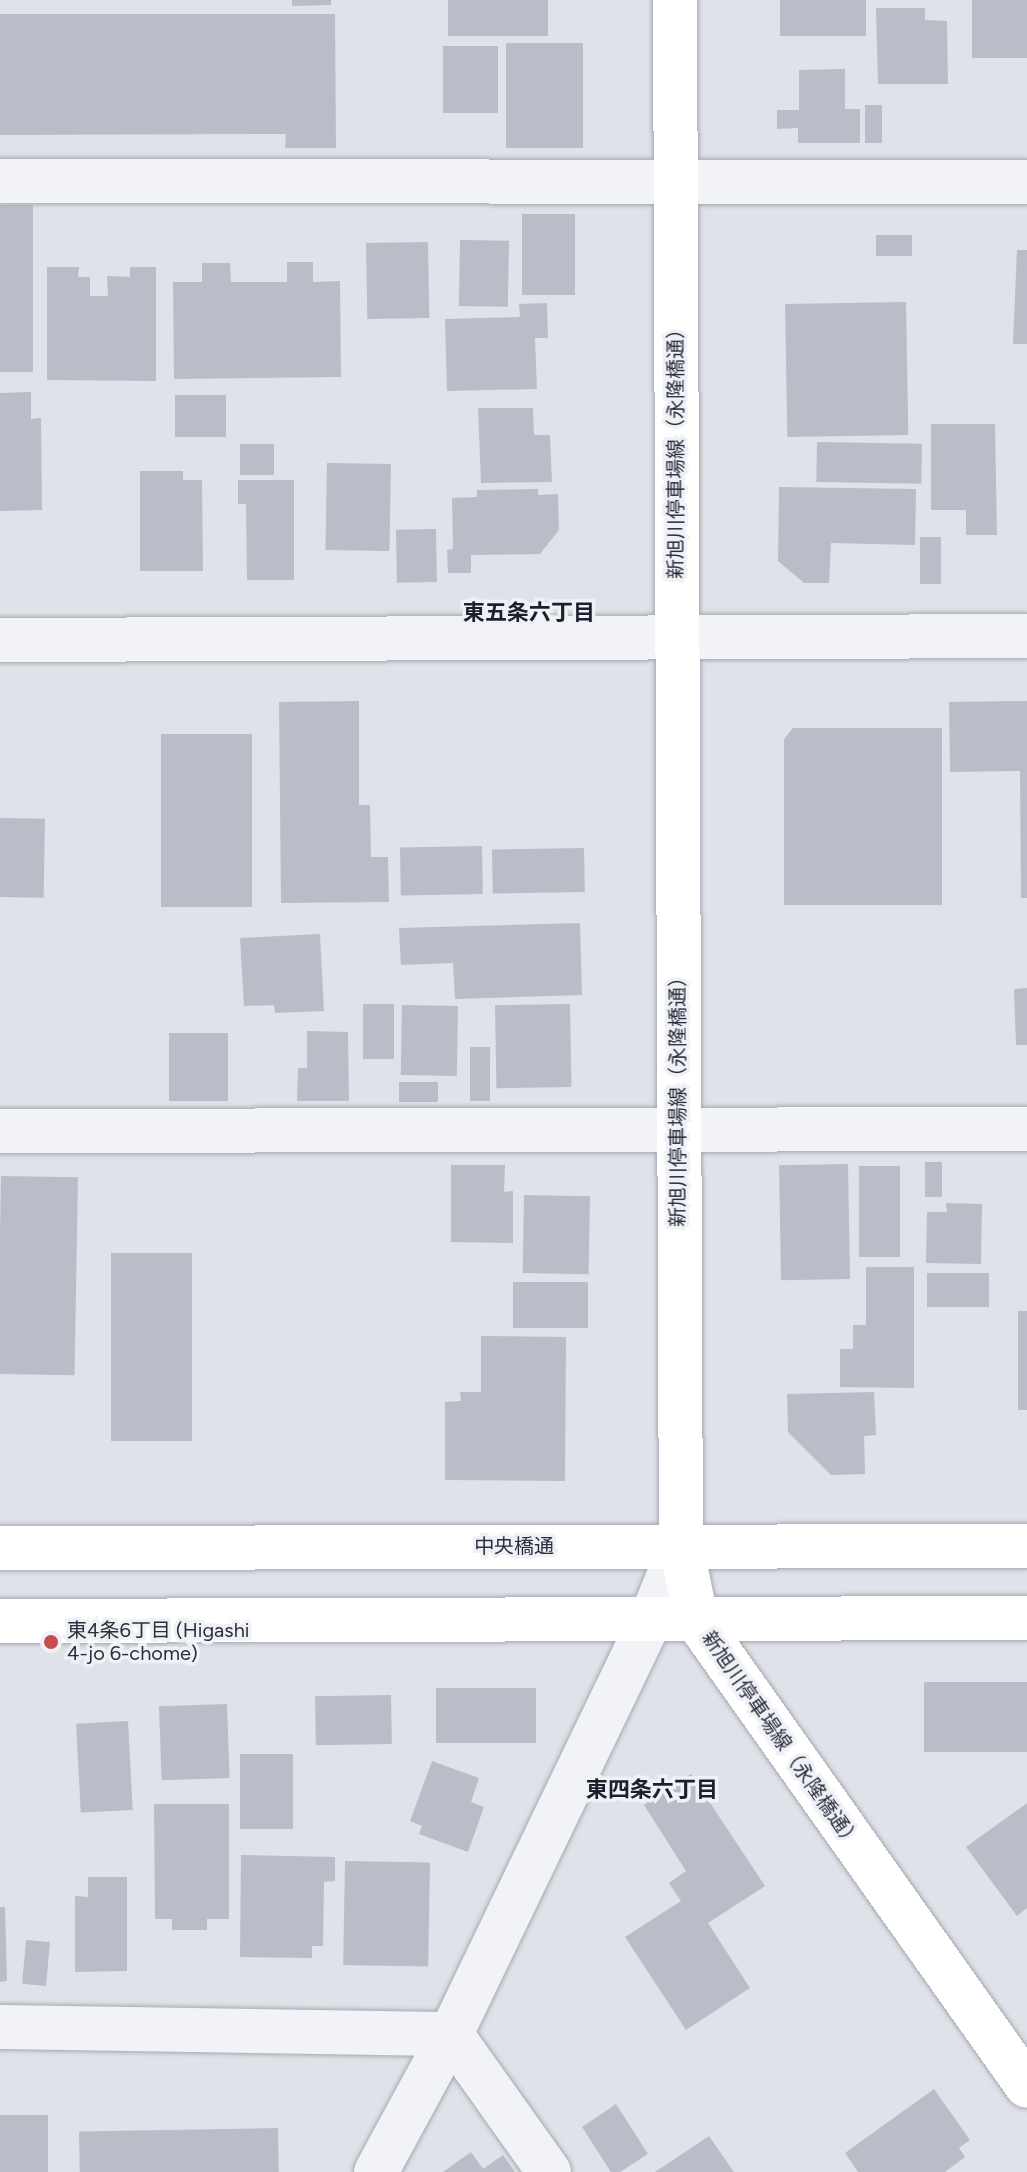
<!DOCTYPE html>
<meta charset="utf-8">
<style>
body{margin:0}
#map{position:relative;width:1027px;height:2172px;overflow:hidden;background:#dfe2e8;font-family:Figtree,"Noto Sans JP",sans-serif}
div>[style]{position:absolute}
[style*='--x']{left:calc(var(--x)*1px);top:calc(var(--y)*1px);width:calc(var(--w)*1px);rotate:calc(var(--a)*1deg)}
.building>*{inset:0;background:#babdc7;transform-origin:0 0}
.roads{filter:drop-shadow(0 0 2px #a5a9b2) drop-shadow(0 0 2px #a5a9b2)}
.street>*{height:44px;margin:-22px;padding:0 22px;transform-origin:22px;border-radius:22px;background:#f2f3f6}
.secondary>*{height:44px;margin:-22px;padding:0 22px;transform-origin:22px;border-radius:22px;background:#fff}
.dots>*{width:22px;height:22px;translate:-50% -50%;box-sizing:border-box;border:4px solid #eff1f5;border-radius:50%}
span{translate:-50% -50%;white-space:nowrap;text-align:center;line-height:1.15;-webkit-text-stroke:7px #eff1f5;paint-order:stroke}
.street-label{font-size:20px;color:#292f3e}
.poi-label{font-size:20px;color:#292f3e}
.left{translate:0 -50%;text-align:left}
.neighbourhood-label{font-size:22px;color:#1b202f;font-weight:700}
</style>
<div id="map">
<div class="building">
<i style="clip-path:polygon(292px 0,331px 0,331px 5px,292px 6px)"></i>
<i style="left:448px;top:0;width:100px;height:36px"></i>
<i style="left:780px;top:0;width:86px;height:36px"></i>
<i style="left:972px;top:0;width:55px;height:58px"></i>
<i style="clip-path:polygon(876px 8px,925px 8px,925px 20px,947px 21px,948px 84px,878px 84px)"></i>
<i style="clip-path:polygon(0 14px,335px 14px,336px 148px,285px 148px,286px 134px,0 135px)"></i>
<i style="left:506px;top:43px;width:77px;height:105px"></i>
<i style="left:443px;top:46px;width:55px;height:67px"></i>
<i style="clip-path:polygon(845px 69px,845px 109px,860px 109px,860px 143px,798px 143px,798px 128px,777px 129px,777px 110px,799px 110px,799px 70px)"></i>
<i style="left:865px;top:105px;width:17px;height:38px"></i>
<i style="left:0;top:205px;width:33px;height:167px"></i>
<i style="left:522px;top:214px;width:53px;height:81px"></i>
<i style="left:912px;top:235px;width:21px;height:36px;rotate:90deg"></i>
<i style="left:460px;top:240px;width:49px;height:66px;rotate:1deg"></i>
<i style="left:428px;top:242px;width:76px;height:62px;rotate:89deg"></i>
<i style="clip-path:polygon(1017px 250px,1027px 250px,1027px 344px,1013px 344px)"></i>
<i style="clip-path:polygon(287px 262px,313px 262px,313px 282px,340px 281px,341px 377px,174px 379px,173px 282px,202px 282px,202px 263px,230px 263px,231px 282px,287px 282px)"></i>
<i style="clip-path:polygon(47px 267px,79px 267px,78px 277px,90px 277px,90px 296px,108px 296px,107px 276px,130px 277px,130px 267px,156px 267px,156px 381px,47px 380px)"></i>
<i style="left:906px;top:302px;width:133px;height:121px;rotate:89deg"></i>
<i style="clip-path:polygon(547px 303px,548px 338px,535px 338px,537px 389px,447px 391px,445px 319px,520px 317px,519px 304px)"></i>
<i style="clip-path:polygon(31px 392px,31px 419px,41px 418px,42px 510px,0 511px,0 393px)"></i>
<i style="left:226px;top:395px;width:42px;height:51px;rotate:90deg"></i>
<i style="clip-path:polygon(478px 408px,533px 408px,534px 435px,550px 435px,552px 482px,481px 483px)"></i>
<i style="clip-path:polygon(931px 424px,995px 424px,997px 535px,966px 535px,966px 510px,931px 510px)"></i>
<i style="left:817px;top:442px;width:105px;height:40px;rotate:1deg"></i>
<i style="left:240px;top:444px;width:34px;height:31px"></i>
<i style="left:327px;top:463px;width:64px;height:87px;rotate:1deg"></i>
<i style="clip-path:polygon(140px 471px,183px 471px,183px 480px,202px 480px,203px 571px,140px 571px)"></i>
<i style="clip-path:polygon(238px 480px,294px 480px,294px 580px,247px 580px,246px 504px,238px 504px)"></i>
<i style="clip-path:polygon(779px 487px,916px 489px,915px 545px,831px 543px,829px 583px,804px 583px,778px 561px)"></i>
<i style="clip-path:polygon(538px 489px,538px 495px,558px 494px,559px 530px,540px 554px,471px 555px,471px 573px,448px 573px,447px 550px,453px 549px,452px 498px,477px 497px,477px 490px)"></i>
<i style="left:436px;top:529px;width:53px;height:40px;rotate:89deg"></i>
<i style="left:941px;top:537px;width:47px;height:21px;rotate:90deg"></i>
<i style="clip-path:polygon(359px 701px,359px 805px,370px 805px,371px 857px,388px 857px,389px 902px,281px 903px,279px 702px)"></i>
<i style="clip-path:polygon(1027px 701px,1027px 898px,1021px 898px,1020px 771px,950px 772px,949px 702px)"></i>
<i style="clip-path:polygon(793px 728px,942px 728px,942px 905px,784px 905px,784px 739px)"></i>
<i style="left:161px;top:734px;width:91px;height:173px"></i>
<i style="left:0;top:818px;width:45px;height:79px;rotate:1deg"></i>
<i style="left:482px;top:846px;width:48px;height:82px;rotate:89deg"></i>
<i style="left:584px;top:848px;width:44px;height:92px;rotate:89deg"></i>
<i style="clip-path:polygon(580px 923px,582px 995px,455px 999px,453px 963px,401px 965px,399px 928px)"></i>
<i style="clip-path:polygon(320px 934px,324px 1011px,275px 1013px,274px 1005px,244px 1006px,240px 938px)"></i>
<i style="clip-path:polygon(1027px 988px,1027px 1045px,1016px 1045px,1014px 989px)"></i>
<i style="left:363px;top:1004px;width:31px;height:55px"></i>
<i style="left:570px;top:1004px;width:83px;height:75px;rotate:89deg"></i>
<i style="left:402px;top:1005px;width:56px;height:70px;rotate:1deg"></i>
<i style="clip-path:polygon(307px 1031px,348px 1032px,349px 1101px,297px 1101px,298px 1068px,307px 1068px)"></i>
<i style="left:169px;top:1033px;width:59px;height:68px"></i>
<i style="left:470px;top:1047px;width:20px;height:54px"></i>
<i style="left:399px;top:1082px;width:39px;height:20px"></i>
<i style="left:925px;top:1162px;width:17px;height:35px"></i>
<i style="left:848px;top:1164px;width:115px;height:69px;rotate:89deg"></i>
<i style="clip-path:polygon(451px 1165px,505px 1165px,504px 1192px,513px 1191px,513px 1243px,451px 1242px)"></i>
<i style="left:859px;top:1166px;width:41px;height:91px"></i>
<i style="left:1px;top:1176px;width:77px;height:198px;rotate:1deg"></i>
<i style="left:524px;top:1195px;width:66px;height:78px;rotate:1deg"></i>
<i style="clip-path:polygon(946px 1203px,982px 1204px,981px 1264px,926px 1263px,927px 1212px,947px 1212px)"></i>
<i style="left:111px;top:1253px;width:81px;height:188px"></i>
<i style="clip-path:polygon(866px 1267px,914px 1267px,914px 1388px,840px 1387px,840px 1349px,853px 1349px,853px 1325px,866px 1325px)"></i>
<i style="left:927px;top:1273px;width:62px;height:34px"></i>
<i style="left:513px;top:1282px;width:75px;height:46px"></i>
<i style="left:1018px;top:1311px;width:9px;height:99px"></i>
<i style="clip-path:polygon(481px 1336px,566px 1337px,565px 1481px,445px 1480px,445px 1402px,461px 1401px,460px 1392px,481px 1392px)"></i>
<i style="clip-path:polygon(874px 1392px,876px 1435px,864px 1436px,865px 1474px,831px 1475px,788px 1432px,787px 1394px)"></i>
<i style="left:924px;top:1682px;width:103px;height:70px"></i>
<i style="left:436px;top:1688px;width:100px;height:55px"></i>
<i style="left:391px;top:1695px;width:49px;height:76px;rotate:89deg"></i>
<i style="left:227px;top:1704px;width:74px;height:68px;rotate:88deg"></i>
<i style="left:128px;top:1721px;width:89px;height:52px;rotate:87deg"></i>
<i style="left:240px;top:1754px;width:53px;height:75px"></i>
<i style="clip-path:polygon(432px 1761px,479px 1778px,471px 1802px,484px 1807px,468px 1852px,419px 1834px,422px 1826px,410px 1821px)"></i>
<i style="clip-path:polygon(691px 1774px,765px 1886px,708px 1923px,750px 1988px,686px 2030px,625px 1937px,681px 1901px,669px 1883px,686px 1871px,644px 1805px)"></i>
<i style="clip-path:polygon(1027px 1803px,1027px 1908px,1017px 1916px,966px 1847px)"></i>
<i style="clip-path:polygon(154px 1804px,229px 1804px,229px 1919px,207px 1919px,207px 1930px,172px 1930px,172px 1919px,155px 1919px)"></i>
<i style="clip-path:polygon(241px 1855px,335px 1857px,335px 1881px,324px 1882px,323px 1946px,312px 1946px,312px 1958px,240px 1957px)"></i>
<i style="left:345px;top:1861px;width:85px;height:104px;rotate:1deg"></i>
<i style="clip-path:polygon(88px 1877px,127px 1877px,127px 1971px,75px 1972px,75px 1896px,88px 1897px)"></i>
<i style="clip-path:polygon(0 1907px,5px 1907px,7px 1981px,0 1982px)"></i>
<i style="left:26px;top:1940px;width:24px;height:44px;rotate:5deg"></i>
<i style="clip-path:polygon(934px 2089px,970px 2140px,959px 2148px,965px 2157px,945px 2172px,858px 2172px,845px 2153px)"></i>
<i style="clip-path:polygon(616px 2104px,648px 2154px,620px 2172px,611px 2172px,582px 2127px)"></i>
<i style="left:0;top:2115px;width:48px;height:57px"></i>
<i style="left:278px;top:2128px;width:44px;height:199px;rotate:89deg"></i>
<i style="clip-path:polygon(709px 2136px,734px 2172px,655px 2172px)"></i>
<i style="clip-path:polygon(471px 2152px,483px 2169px,503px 2155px,515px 2172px,443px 2172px)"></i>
</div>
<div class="roads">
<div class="street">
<i style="--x:0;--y:181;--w:1027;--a:0.06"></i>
<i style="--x:0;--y:640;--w:1027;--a:-0.22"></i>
<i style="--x:0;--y:1131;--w:1027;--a:-0.11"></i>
<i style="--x:0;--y:2027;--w:451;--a:0.9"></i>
<i style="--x:451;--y:2034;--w:169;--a:54.6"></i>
<i style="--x:376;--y:2172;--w:157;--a:-61.5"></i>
<i style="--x:451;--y:2034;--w:461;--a:-64.3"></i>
<i style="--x:651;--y:1619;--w:80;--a:-67.9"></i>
</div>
<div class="secondary">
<i style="--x:675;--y:0;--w:1545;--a:89.78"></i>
<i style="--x:681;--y:1545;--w:76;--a:78.5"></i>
<i style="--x:696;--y:1619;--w:572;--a:54.67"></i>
<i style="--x:0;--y:1548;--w:1027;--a:-0.11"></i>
<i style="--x:0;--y:1621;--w:1027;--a:-0.17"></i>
</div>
</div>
<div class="dots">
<i style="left:51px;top:1642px;background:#c54c51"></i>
</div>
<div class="street-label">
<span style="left:676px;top:449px;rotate:-90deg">新旭川停車場線（永隆橋通）</span>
<span style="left:678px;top:1097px;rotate:-90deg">新旭川停車場線（永隆橋通）</span>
<span style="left:514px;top:1546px">中央橋通</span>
<span style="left:781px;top:1740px;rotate:55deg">新旭川停車場線（永隆橋通）</span>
</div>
<div class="poi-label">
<span class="left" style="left:67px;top:1642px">東4条6丁目 (Higashi<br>4-jo 6-chome)</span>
</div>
<div class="neighbourhood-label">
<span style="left:529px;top:613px">東五条六丁目</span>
<span style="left:652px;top:1790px">東四条六丁目</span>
</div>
</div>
